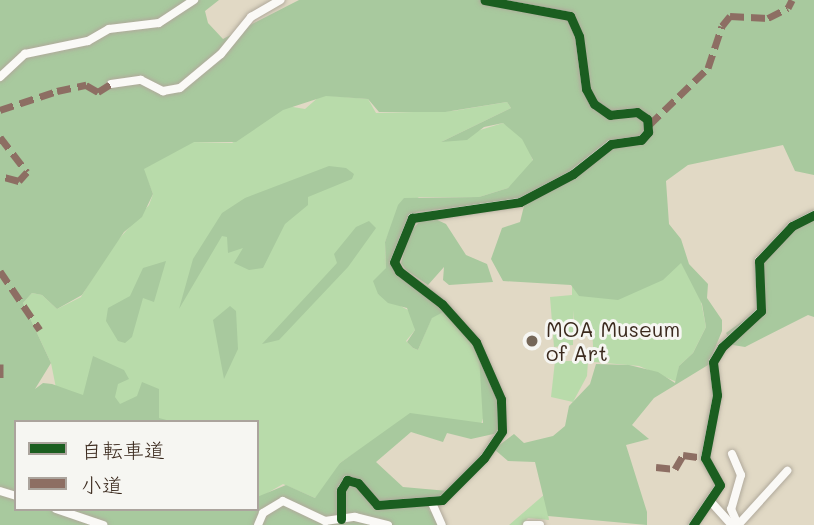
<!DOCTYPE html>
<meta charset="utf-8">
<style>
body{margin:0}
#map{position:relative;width:814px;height:525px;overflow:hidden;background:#e1d9c5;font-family:Mali,"Klee One",sans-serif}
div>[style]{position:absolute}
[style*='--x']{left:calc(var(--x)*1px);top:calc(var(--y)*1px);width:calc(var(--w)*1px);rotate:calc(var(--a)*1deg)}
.green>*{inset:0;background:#b8dbaa}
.forest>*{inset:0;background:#a8c99e}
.roads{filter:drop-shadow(0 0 2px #b0a99b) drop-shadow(0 0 2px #b0a99b)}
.minor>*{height:8px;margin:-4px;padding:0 4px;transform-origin:4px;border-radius:4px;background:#faf9f6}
.quiet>*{height:7px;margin-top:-3.5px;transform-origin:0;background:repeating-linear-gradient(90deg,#8d6e63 0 14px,transparent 0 21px)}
.cycleway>*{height:9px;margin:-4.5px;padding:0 4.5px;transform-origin:4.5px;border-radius:4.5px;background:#1b5e20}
.dots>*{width:19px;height:19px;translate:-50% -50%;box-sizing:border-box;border:4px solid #f6f6f2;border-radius:50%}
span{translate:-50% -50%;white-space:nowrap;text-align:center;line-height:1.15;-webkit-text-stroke:6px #f6f6f2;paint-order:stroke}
.poi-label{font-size:21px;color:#3b2a1e}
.left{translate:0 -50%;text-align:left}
.legend{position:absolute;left:14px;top:420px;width:245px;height:91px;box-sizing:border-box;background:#f6f6f2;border:2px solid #aba49d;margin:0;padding:9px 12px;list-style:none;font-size:21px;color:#3b2a1e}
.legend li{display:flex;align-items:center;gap:14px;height:35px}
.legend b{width:35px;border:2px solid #aba49d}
</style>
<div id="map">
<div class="green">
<i style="clip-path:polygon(321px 95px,368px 99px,376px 113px,453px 111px,507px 102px,511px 108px,441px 142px,503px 123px,524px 137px,533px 161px,527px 172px,508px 188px,479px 197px,419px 197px,399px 209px,385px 242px,386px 268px,378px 294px,408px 310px,413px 318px,415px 330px,406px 341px,413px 348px,418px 350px,432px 317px,447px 310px,476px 342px,488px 404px,481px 424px,412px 414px,340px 463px,326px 490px,315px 498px,283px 484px,257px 499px,257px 422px,73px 422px,59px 403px,51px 363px,23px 303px,32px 293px,42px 295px,57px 309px,81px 297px,110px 249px,149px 205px,153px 194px,143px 169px,192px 142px,232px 143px,287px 106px,305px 109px)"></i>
<i style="clip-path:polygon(681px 261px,699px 291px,706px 327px,693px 353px,679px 366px,677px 382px,639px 366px,594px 362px,592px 329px,574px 326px,573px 310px,573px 345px,554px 347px,550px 297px,572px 295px,572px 285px)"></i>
<i style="clip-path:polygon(555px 361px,588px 361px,587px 376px,573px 402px,551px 397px)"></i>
<i style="clip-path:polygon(545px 494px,549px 520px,528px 518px,522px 525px,509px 525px)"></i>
</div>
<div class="forest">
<i style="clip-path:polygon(0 0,219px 0,205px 11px,208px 23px,223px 39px,299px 0,814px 0,814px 175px,795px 171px,783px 145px,688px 165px,666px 181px,669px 224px,681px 239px,689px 264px,708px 284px,707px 298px,722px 320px,722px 331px,708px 365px,654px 398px,632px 425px,649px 439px,626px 445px,647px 512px,647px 525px,548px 516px,535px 462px,508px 461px,494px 449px,514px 434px,524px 443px,553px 436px,565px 426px,569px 406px,590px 384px,596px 364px,629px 365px,658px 372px,675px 383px,679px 366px,693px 353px,706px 327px,702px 304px,681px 263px,663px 280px,618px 300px,579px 296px,571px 285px,503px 281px,491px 259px,502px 228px,520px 222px,524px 206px,546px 188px,521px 199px,416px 212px,391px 258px,396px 273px,447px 310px,432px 318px,418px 350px,413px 348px,407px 342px,415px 330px,407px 308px,388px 303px,378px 294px,373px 281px,386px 268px,385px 242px,398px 205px,404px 198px,479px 197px,508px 188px,533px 160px,522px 139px,503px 123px,484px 127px,467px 140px,441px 142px,511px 108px,507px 102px,445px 112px,379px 112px,368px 99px,326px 96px,283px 110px,236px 142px,194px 142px,144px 169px,153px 194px,142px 217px,124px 232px,82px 295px,57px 309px,42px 295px,32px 293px,23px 303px,51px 363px,35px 389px,43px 383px,52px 384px,83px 395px,93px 356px,124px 370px,129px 379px,118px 384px,115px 397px,120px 404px,137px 396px,142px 382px,159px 389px,159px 418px,174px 422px,16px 422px,16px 509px,257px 509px,257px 497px,286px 485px,315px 498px,340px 463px,410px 413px,483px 423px,479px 354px,501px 399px,498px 433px,471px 439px,447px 433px,443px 442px,411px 432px,376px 462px,403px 487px,448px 491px,429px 510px,447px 525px,0 525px)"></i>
<i style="clip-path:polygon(329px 166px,346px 168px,354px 174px,352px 179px,308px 197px,308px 205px,285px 224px,263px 268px,249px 270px,234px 263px,243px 248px,228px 253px,227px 237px,222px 236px,179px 309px,193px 259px,222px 213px,245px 198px)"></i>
<i style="clip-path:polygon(814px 216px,814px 317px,808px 315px,745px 347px,733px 345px,726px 333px,758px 310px,755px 278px,759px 261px,793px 227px)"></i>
<i style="clip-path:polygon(433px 218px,446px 224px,466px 255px,487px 264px,493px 282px,449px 285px,443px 280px,444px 267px,428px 285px,406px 270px,401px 263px,409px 233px,422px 219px)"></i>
<i style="clip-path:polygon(369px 221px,376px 228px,348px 267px,279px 340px,262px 344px,337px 263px,334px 254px,356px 227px)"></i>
<i style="clip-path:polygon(166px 261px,154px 302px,143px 298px,132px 337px,125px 343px,118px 341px,106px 321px,108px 308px,130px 296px,143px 268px)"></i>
<i style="clip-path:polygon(230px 306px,236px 311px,238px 349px,224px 379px,213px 320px)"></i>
</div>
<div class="roads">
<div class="minor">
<i style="--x:0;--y:77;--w:34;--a:-43"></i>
<i style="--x:25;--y:54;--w:64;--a:-11.7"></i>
<i style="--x:88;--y:41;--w:24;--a:-30"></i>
<i style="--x:109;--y:29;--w:50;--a:-6.8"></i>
<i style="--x:159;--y:23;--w:42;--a:-33.3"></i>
<i style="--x:111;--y:84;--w:30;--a:-8"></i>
<i style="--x:141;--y:80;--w:25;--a:27"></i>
<i style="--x:163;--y:91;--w:17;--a:-10"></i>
<i style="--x:180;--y:88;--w:53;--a:-39.7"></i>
<i style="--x:221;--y:54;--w:48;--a:-51"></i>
<i style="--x:251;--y:17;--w:34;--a:-30"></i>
<i style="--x:732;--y:454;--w:23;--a:67"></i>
<i style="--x:741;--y:475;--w:35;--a:106"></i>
<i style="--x:731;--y:509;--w:17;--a:66"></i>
<i style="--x:0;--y:491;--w:17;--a:17"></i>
<i style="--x:432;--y:503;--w:24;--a:66"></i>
<i style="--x:712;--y:503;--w:30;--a:48"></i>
<i style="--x:56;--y:509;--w:50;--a:18.8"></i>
<i style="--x:341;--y:519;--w:29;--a:-90"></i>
<i style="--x:341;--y:490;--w:12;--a:-59"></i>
<i style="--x:347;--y:480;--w:11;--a:15"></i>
<i style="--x:358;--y:483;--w:29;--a:49"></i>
<i style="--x:377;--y:505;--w:65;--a:-4.4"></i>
<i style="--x:442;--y:500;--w:59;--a:-45"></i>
<i style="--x:484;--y:458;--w:32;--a:-56"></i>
<i style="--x:502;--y:431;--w:32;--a:-92"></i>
<i style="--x:501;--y:399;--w:62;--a:-113.7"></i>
<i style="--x:476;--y:342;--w:51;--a:-131.8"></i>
<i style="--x:442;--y:304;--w:54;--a:-142.5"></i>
<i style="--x:399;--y:271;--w:10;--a:-119"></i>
<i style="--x:394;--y:262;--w:48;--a:-67.8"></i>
<i style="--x:412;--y:218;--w:109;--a:-8.4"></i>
<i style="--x:520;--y:202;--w:60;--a:-27.8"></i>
<i style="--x:573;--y:174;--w:48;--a:-38.3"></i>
<i style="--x:611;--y:144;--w:30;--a:-8"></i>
<i style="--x:641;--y:140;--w:11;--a:-49"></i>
<i style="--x:648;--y:132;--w:13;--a:-94"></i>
<i style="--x:647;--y:119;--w:12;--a:-145"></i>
<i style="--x:637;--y:112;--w:27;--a:174"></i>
<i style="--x:610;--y:115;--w:19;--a:-145"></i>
<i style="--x:594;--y:104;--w:17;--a:-118"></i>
<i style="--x:586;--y:89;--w:53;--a:-97.5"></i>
<i style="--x:579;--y:36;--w:22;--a:-114"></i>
<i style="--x:570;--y:16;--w:87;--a:-169.5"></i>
<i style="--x:739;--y:524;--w:72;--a:-47.8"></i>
<i style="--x:258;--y:525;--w:13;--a:-67"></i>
<i style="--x:263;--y:513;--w:23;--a:-31"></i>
<i style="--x:283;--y:501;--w:47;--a:25.5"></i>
<i style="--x:325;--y:521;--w:30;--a:-8"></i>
<i style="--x:355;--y:517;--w:34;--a:14"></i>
<i style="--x:527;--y:525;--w:13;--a:0"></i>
<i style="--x:693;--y:525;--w:48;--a:-56"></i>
<i style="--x:720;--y:485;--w:31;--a:-119"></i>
<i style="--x:705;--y:458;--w:64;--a:-79.2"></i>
<i style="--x:717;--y:395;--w:33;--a:-97"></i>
<i style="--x:713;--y:362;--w:17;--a:-59"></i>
<i style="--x:722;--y:347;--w:53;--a:-42.7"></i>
<i style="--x:761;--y:311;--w:50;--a:-92.3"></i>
<i style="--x:759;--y:261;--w:48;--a:-46.7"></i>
<i style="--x:792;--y:226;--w:25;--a:-27"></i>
</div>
</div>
<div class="quiet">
<i style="--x:0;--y:110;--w:60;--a:-18.4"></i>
<i style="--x:57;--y:91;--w:30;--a:-12"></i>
<i style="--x:86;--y:85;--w:14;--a:30"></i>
<i style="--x:98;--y:92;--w:15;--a:-32"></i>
<i style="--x:649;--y:125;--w:82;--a:-44"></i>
<i style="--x:708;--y:68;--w:44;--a:-71.6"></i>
<i style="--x:722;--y:26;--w:13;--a:-51"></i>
<i style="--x:730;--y:16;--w:38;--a:3"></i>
<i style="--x:768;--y:18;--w:22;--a:-27"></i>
<i style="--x:788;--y:8;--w:9;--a:-63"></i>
<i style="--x:0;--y:137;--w:44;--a:52.4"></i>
<i style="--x:27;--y:172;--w:12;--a:132"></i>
<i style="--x:19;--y:181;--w:20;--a:-165"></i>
<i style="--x:0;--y:271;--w:71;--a:55.9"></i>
<i style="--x:0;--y:364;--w:15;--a:90"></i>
<i style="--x:656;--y:467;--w:19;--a:6"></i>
<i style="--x:675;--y:469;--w:16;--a:-60"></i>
<i style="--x:683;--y:455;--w:22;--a:8"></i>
</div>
<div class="cycleway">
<i style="--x:341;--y:519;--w:29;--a:-90"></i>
<i style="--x:341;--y:490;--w:12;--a:-59"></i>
<i style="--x:347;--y:480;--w:11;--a:15"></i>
<i style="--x:358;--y:483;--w:29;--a:49"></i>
<i style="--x:377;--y:505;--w:65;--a:-4.4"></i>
<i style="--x:442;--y:500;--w:59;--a:-45"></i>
<i style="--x:484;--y:458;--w:32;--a:-56"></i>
<i style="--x:502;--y:431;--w:32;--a:-92"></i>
<i style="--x:501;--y:399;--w:62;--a:-113.7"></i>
<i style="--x:476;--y:342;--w:51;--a:-131.8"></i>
<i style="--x:442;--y:304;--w:54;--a:-142.5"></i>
<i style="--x:399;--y:271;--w:10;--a:-119"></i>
<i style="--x:394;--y:262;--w:48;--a:-67.8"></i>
<i style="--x:412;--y:218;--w:109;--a:-8.4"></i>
<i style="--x:520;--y:202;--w:60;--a:-27.8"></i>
<i style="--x:573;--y:174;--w:48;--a:-38.3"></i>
<i style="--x:611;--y:144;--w:30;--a:-8"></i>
<i style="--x:641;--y:140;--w:11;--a:-49"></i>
<i style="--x:648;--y:132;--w:13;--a:-94"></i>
<i style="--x:647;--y:119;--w:12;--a:-145"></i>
<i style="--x:637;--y:112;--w:27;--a:174"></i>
<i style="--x:610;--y:115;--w:19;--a:-145"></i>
<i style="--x:594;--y:104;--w:17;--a:-118"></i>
<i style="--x:586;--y:89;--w:53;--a:-97.5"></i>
<i style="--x:579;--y:36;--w:22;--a:-114"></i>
<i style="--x:570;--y:16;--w:87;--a:-169.5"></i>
<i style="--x:693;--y:525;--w:48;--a:-56"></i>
<i style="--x:720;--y:485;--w:31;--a:-119"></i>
<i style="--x:705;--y:458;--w:64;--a:-79.2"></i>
<i style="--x:717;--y:395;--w:33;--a:-97"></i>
<i style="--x:713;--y:362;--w:17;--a:-59"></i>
<i style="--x:722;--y:347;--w:53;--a:-42.7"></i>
<i style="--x:761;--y:311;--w:50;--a:-92.3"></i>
<i style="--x:759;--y:261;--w:48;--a:-46.7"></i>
<i style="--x:792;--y:226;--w:25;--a:-27"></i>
</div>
<div class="dots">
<i style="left:532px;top:341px;background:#756758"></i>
</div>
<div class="poi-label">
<span class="left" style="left:546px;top:341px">MOA Museum<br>of Art</span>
</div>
<ul class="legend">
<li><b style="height:9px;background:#1b5e20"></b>自転車道</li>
<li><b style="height:9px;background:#8d6e63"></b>小道</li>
</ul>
</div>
